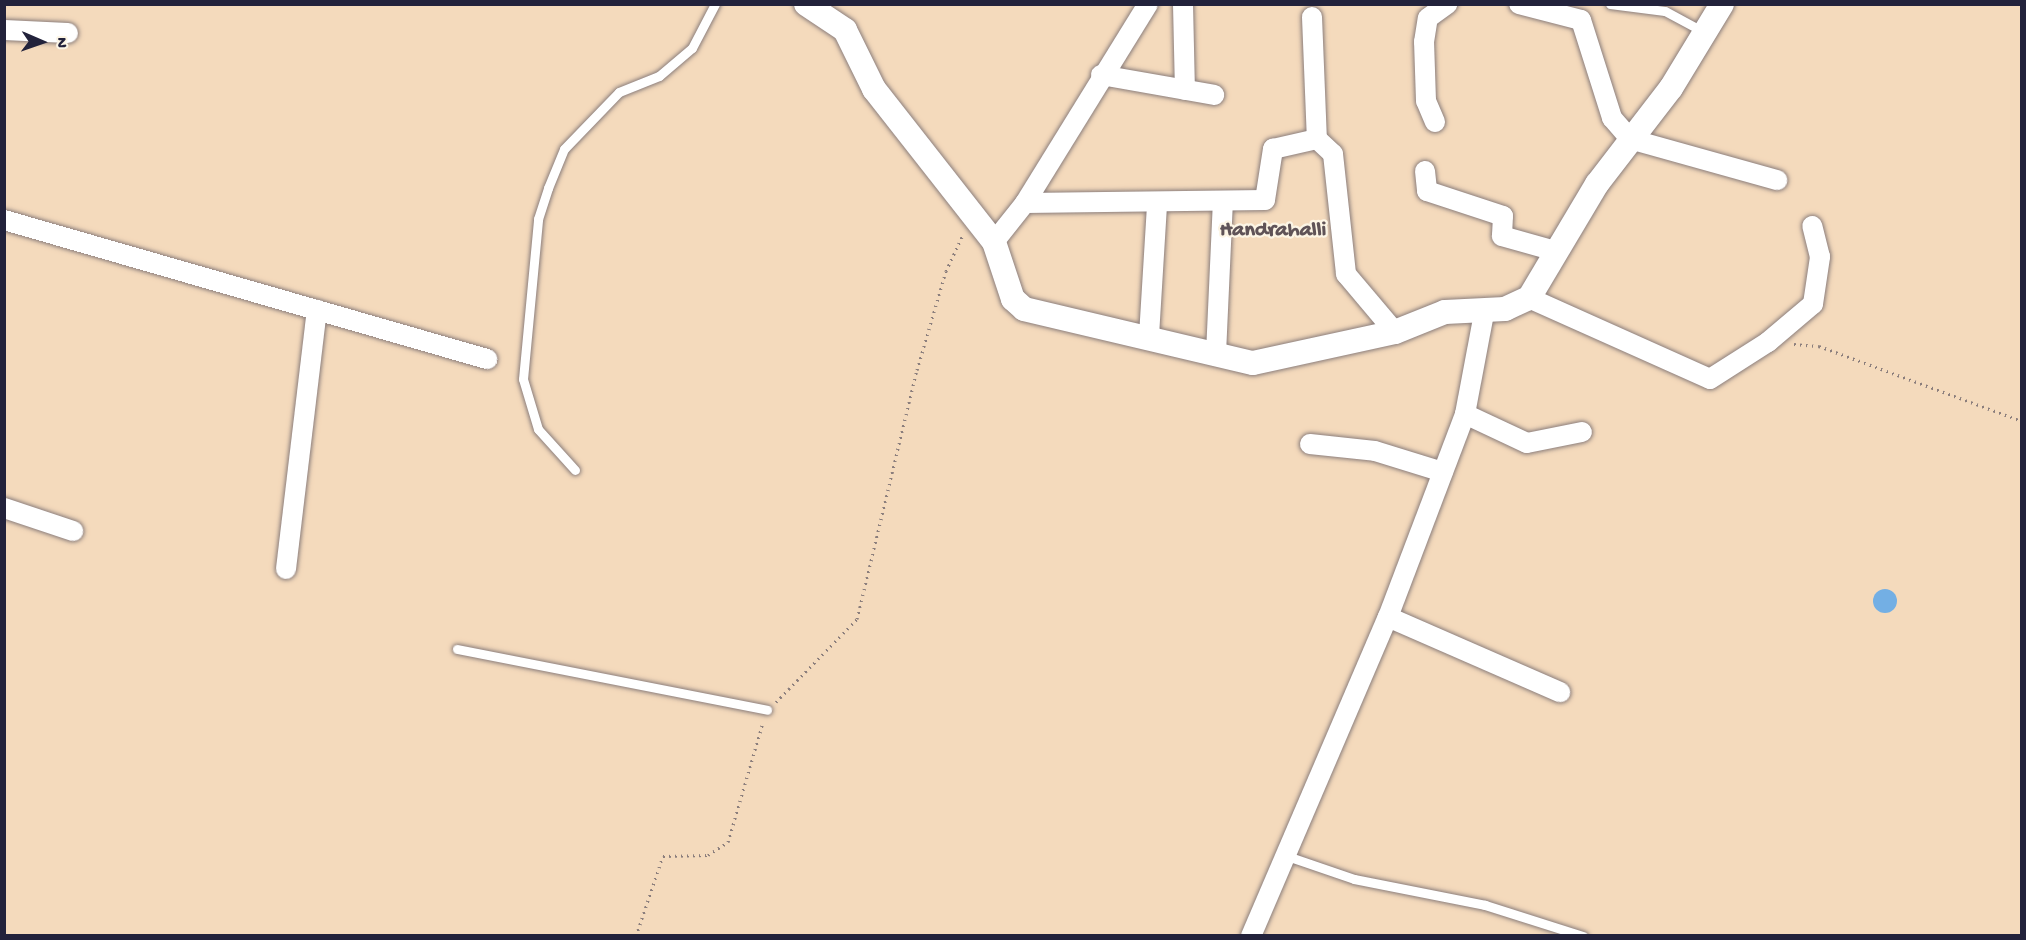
<!DOCTYPE html>
<style>
body{margin:0}
#map{position:relative;width:2026px;height:940px;overflow:hidden;background:#f4dabc;font-family:"Gochi Hand",sans-serif}
div>[style]{position:absolute}
[style*='--x']{left:calc(var(--x)*1px);top:calc(var(--y)*1px);width:calc(var(--w)*1px);rotate:calc(var(--a)*1deg)}
.water>*{inset:0;background:#73afe4}
.round{border-radius:50%}
.path>*{height:3px;margin-top:-1.5px;transform-origin:0;background:repeating-linear-gradient(90deg,#8b7e7c 0 1.5px,transparent 0 6px)}
.roads{filter:drop-shadow(0 0 2px #8b7e7c) drop-shadow(0 0 2px #8b7e7c)}
.service>*{height:9px;margin:-4.5px;padding:0 4.5px;transform-origin:4.5px;border-radius:4.5px;background:#fff}
.minor>*{height:20px;margin:-10px;padding:0 10px;transform-origin:10px;border-radius:10px;background:#fff}
.tertiary>*{height:24px;margin:-12px;padding:0 12px;transform-origin:12px;border-radius:12px;background:#fff}
span{translate:-50% -50%;white-space:nowrap;text-align:center;line-height:1.15;-webkit-text-stroke:4.5px #fcf5e5;paint-order:stroke}
.quarter-label{font-size:22px;color:#5f5357;font-weight:700}
.frame{position:absolute;inset:0;border:6px solid #22223b;pointer-events:none}
.north{position:absolute;left:12px;top:12px;width:60px;height:60px;-webkit-text-stroke:4px #fcf5e5;paint-order:stroke;rotate:92deg;font-size:16px;font-weight:700;line-height:24px;text-align:center;color:#22223b}
.north::after{content:'';display:block;margin:auto;width:21px;height:27px;background:#22223b;clip-path:polygon(50% 0,100% 100%,50% 72%,0 100%)}
</style>
<div id="map">
<div class="water">
<i class="round" style="left:1873px;top:589px;width:24px;height:24px"></i>
</div>
<div class="path">
<i style="--x:1794;--y:344;--w:25;--a:5"></i>
<i style="--x:1819;--y:346;--w:216;--a:20.3"></i>
<i style="--x:776;--y:702;--w:116;--a:-45.7"></i>
<i style="--x:857;--y:619;--w:256;--a:-76.5"></i>
<i style="--x:917;--y:370;--w:103;--a:-73.7"></i>
<i style="--x:946;--y:271;--w:40;--a:-65"></i>
<i style="--x:636;--y:936;--w:84;--a:-71.4"></i>
<i style="--x:663;--y:856;--w:45;--a:-1.3"></i>
<i style="--x:708;--y:855;--w:24;--a:-33"></i>
<i style="--x:728;--y:842;--w:125;--a:-73.7"></i>
</div>
<div class="roads">
<div class="service">
<i style="--x:1610;--y:4;--w:55;--a:7.3"></i>
<i style="--x:1665;--y:11;--w:44;--a:28.3"></i>
<i style="--x:575;--y:470;--w:55;--a:-132.1"></i>
<i style="--x:538;--y:429;--w:52;--a:-106.7"></i>
<i style="--x:523;--y:379;--w:161;--a:-84.6"></i>
<i style="--x:538;--y:219;--w:33;--a:-72"></i>
<i style="--x:548;--y:188;--w:42;--a:-67.7"></i>
<i style="--x:564;--y:149;--w:79;--a:-46"></i>
<i style="--x:619;--y:92;--w:43;--a:-21.8"></i>
<i style="--x:659;--y:76;--w:43;--a:-40.3"></i>
<i style="--x:692;--y:48;--w:50;--a:-62.4"></i>
<i style="--x:457;--y:649;--w:316;--a:11.1"></i>
<i style="--x:1287;--y:856;--w:71;--a:18.9"></i>
<i style="--x:1354;--y:879;--w:134;--a:11.2"></i>
<i style="--x:1485;--y:905;--w:103;--a:17.6"></i>
</div>
<div class="minor">
<i style="--x:1183;--y:4;--w:86;--a:88.7"></i>
<i style="--x:1519;--y:4;--w:64;--a:14.5"></i>
<i style="--x:1581;--y:20;--w:103;--a:72.4"></i>
<i style="--x:1612;--y:118;--w:28;--a:49"></i>
<i style="--x:1630;--y:139;--w:153;--a:15.6"></i>
<i style="--x:1312;--y:17;--w:122;--a:87.7"></i>
<i style="--x:1317;--y:139;--w:22;--a:43"></i>
<i style="--x:1333;--y:154;--w:121;--a:83.8"></i>
<i style="--x:1346;--y:274;--w:76;--a:49.8"></i>
<i style="--x:4;--y:30;--w:64;--a:2.7"></i>
<i style="--x:1101;--y:75;--w:115;--a:10"></i>
<i style="--x:1435;--y:122;--w:23;--a:-113"></i>
<i style="--x:1426;--y:101;--w:59;--a:-91.9"></i>
<i style="--x:1424;--y:42;--w:24;--a:-81"></i>
<i style="--x:1428;--y:18;--w:24;--a:-36"></i>
<i style="--x:1425;--y:171;--w:20;--a:84"></i>
<i style="--x:1427;--y:191;--w:80;--a:18.2"></i>
<i style="--x:1503;--y:216;--w:20;--a:93"></i>
<i style="--x:1502;--y:236;--w:55;--a:15.8"></i>
<i style="--x:1025;--y:203;--w:240;--a:-0.7"></i>
<i style="--x:1265;--y:200;--w:52;--a:-81.1"></i>
<i style="--x:1273;--y:149;--w:45;--a:-12.8"></i>
<i style="--x:4;--y:220;--w:503;--a:16.06"></i>
<i style="--x:994;--y:242;--w:50;--a:-51.5"></i>
<i style="--x:1025;--y:203;--w:234;--a:-58.3"></i>
<i style="--x:1529;--y:298;--w:198;--a:24.1"></i>
<i style="--x:1710;--y:379;--w:69;--a:-32.5"></i>
<i style="--x:1768;--y:342;--w:59;--a:-40.2"></i>
<i style="--x:1813;--y:304;--w:48;--a:-81.5"></i>
<i style="--x:1820;--y:257;--w:32;--a:-104"></i>
<i style="--x:1149;--y:336;--w:131;--a:-86.5"></i>
<i style="--x:1216;--y:354;--w:153;--a:-87.4"></i>
<i style="--x:1465;--y:414;--w:68;--a:25.1"></i>
<i style="--x:1527;--y:443;--w:56;--a:-11.3"></i>
<i style="--x:1310;--y:444;--w:65;--a:6.1"></i>
<i style="--x:1375;--y:451;--w:71;--a:17.2"></i>
<i style="--x:4;--y:508;--w:73;--a:18.4"></i>
<i style="--x:286;--y:569;--w:261;--a:-83.2"></i>
<i style="--x:1388;--y:617;--w:188;--a:23.6"></i>
<i style="--x:1251;--y:936;--w:347;--a:-66.8"></i>
<i style="--x:1388;--y:617;--w:217;--a:-69.2"></i>
<i style="--x:1465;--y:414;--w:103;--a:-79.3"></i>
</div>
<div class="tertiary">
<i style="--x:806;--y:4;--w:47;--a:33.7"></i>
<i style="--x:845;--y:30;--w:66;--a:63.8"></i>
<i style="--x:874;--y:89;--w:194;--a:51.9"></i>
<i style="--x:994;--y:242;--w:60;--a:71.6"></i>
<i style="--x:1013;--y:299;--w:15;--a:42"></i>
<i style="--x:1024;--y:309;--w:235;--a:13.3"></i>
<i style="--x:1253;--y:363;--w:145;--a:-12.3"></i>
<i style="--x:1395;--y:332;--w:54;--a:-21.8"></i>
<i style="--x:1445;--y:312;--w:60;--a:-2.9"></i>
<i style="--x:1505;--y:309;--w:26;--a:-25"></i>
<i style="--x:1529;--y:298;--w:133;--a:-59.2"></i>
<i style="--x:1597;--y:184;--w:121;--a:-52.4"></i>
<i style="--x:1671;--y:88;--w:98;--a:-58.7"></i>
</div>
</div>
<div class="quarter-label">
<span style="left:1273px;top:232px">Handrahalli</span>
</div>
<div class="frame"></div>
<div class="north">N</div>
</div>
